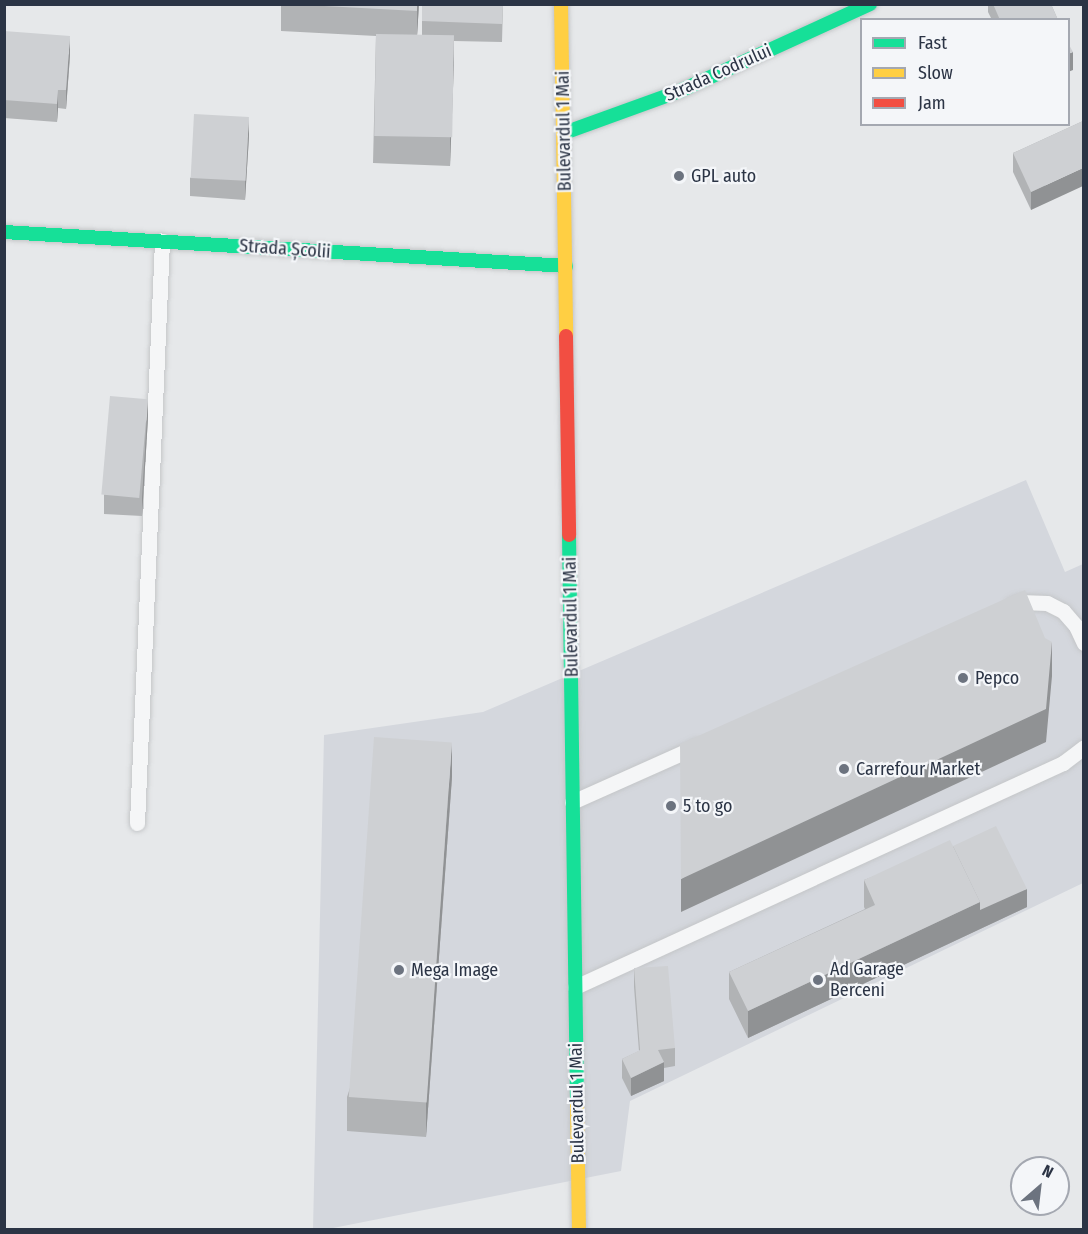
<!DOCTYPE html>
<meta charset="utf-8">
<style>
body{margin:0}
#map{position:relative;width:1088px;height:1234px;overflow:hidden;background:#e6e8ea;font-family:"Fira Sans Condensed",sans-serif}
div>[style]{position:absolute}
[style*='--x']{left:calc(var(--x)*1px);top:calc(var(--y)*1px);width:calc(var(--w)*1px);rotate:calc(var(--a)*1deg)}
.built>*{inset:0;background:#d4d7dd}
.roads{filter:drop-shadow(0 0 2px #c4c6c8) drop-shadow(0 0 2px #c4c6c8)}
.lane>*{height:15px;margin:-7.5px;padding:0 7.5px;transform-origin:7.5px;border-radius:7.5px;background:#f5f6f7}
.fast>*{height:14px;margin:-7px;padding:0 7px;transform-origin:7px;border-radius:7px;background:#16e098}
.slow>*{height:14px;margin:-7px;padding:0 7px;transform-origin:7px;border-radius:7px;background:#ffcf43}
.jam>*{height:14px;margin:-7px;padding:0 7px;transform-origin:7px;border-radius:7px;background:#f24e42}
.wall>*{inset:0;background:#b1b3b5}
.shaded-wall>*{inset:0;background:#909294}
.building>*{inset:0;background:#ced0d3;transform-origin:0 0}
.dots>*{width:16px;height:16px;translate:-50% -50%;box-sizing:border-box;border:3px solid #f4f6f9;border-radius:50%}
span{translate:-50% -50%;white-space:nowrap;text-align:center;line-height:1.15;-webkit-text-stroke:4.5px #f4f6f9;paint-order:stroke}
.street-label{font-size:18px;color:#2b3445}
.poi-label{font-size:18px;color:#2b3445}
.left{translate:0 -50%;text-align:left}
.frame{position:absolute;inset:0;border:6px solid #2b3445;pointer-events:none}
.legend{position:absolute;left:860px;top:18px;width:210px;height:108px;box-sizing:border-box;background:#f4f6f9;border:2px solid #a4a8b1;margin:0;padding:8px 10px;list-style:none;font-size:18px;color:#2b3445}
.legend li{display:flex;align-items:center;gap:12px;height:30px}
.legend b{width:30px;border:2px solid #a4a8b1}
.north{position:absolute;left:1010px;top:1156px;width:60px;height:60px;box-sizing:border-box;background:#f4f6f9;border:2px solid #a4a8b1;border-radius:50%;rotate:28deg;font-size:16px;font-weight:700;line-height:24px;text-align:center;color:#2b3445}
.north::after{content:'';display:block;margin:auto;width:21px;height:27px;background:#6c737f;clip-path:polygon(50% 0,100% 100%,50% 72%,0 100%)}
</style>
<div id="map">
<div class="built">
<i style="clip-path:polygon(1026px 480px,1065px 572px,1083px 564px,1083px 883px,630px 1101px,621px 1171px,328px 1229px,313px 1230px,324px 735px,483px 712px)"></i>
</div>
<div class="roads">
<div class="lane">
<i style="--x:1012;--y:605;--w:9;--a:-21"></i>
<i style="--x:1020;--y:602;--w:27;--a:2"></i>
<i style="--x:1047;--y:603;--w:18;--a:27"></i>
<i style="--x:1063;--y:611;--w:20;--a:49"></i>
<i style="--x:1076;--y:626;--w:19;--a:65"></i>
<i style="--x:572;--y:802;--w:137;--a:-24.1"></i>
<i style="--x:137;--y:823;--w:583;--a:-87.54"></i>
<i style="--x:575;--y:987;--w:537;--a:-24.66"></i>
<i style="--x:1063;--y:763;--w:26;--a:-37"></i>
</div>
<div class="fast">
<i style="--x:564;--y:133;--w:123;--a:-19.9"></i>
<i style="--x:680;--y:91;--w:209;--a:-24.6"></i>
<i style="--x:4;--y:232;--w:563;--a:3.46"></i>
<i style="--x:569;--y:535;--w:568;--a:89.19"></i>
</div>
<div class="slow">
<i style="--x:561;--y:4;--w:332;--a:89.1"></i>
<i style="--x:577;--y:1103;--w:127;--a:89.1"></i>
</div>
<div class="jam">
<i style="--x:566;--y:336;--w:199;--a:89.1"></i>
</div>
</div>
<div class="wall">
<i style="clip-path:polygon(281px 4px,419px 4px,417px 35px,422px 35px,422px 4px,503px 4px,502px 42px,454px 41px,450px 166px,373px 163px,376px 36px,281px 31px)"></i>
<i style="clip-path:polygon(988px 4px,1051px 4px,1058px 20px,992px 20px,988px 12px)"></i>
<i style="clip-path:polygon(4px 31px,70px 55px,66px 109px,58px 108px,57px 122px,4px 118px)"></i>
<i style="clip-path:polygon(1083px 121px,1031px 210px,1013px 172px,1013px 153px)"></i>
<i style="clip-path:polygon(249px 136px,245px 200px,190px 196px,190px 178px)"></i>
<i style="clip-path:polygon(148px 418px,142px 516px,104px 514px,104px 495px)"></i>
<i style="clip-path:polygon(452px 777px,426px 1137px,347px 1131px,347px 1097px)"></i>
<i style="clip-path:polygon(953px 846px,1027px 907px,748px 1038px,729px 999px,729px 972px,865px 909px,864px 907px,864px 880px)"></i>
<i style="clip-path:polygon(634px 968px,675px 1048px,675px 1066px,664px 1068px,664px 1081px,631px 1096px,622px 1078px,622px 1059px,639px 1051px,634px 987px)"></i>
</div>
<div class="shaded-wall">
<i style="clip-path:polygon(417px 4px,419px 4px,417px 37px)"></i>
<i style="clip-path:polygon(70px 36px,70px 55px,66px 109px,66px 90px)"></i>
<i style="clip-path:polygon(454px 36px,454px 63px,450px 166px,450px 139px)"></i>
<i style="clip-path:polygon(1073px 52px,1073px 70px,1068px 72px,1068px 54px)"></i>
<i style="clip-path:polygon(58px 90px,58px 108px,57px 122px,57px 104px)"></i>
<i style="clip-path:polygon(249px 117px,249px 136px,245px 200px,245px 181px)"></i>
<i style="clip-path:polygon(1083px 168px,1083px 186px,1031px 210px,1031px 192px)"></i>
<i style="clip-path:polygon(148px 399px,148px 418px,142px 516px,142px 498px)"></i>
<i style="clip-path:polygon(1052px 642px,1052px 676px,1046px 742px,681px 912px,681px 879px)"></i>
<i style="clip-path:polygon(452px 743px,452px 777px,426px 1137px,426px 1103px)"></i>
<i style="clip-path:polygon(1027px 889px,1027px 907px,748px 1038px,748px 1011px,980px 902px)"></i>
<i style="clip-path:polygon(664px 1062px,664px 1081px,631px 1096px,631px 1078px)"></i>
</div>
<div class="building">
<i style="clip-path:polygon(287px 4px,417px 4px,417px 11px)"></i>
<i style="clip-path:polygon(422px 4px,503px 4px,502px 24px,422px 21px)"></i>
<i style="clip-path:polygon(993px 4px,1051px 4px,1058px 20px,1000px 20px)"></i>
<i style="clip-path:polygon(4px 31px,70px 36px,66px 90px,58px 90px,57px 104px,4px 100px)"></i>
<i style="left:376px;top:34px;width:78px;height:102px;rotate:1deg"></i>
<i style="clip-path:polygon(1068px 43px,1073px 52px,1068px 54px)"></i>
<i style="left:194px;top:114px;width:55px;height:64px;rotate:3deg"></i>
<i style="clip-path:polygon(1083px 121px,1083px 168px,1031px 192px,1013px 153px)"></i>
<i style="left:110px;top:396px;width:38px;height:99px;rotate:5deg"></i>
<i style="clip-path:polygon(1025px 590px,1045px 638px,1052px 642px,1046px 709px,681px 879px,680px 744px)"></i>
<i style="left:374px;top:737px;width:78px;height:361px;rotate:4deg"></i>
<i style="clip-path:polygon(996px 826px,1027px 889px,980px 910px,980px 902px,953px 846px)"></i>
<i style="clip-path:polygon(950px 840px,980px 902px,748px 1011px,729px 972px,875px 905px,864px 880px)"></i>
<i style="clip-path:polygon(668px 966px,675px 1048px,658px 1050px,664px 1062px,631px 1078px,622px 1059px,640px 1050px,634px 968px)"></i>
</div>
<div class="dots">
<i style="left:679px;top:176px;background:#6c737f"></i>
<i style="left:963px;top:678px;background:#6c737f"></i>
<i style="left:844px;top:769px;background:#6c737f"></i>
<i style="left:671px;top:806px;background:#6c737f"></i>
<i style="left:399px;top:970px;background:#6c737f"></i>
<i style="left:818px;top:980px;background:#6c737f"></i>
</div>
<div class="street-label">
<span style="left:718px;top:73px;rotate:-24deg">Strada Codrului</span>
<span style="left:564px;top:131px;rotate:-91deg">Bulevardul 1 Mai</span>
<span style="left:285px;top:249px;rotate:4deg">Strada Școlii</span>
<span style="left:571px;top:617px;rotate:-91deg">Bulevardul 1 Mai</span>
<span style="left:577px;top:1103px;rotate:-91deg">Bulevardul 1 Mai</span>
</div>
<div class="poi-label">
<span class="left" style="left:691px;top:176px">GPL auto</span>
<span class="left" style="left:975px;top:678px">Pepco</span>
<span class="left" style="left:856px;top:769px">Carrefour Market</span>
<span class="left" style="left:683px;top:806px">5 to go</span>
<span class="left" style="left:411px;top:970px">Mega Image</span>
<span class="left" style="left:830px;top:980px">Ad Garage<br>Berceni</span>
</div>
<div class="frame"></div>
<ul class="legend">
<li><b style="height:8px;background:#16e098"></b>Fast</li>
<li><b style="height:8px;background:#ffcf43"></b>Slow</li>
<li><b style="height:8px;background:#f24e42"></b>Jam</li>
</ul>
<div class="north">N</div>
</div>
